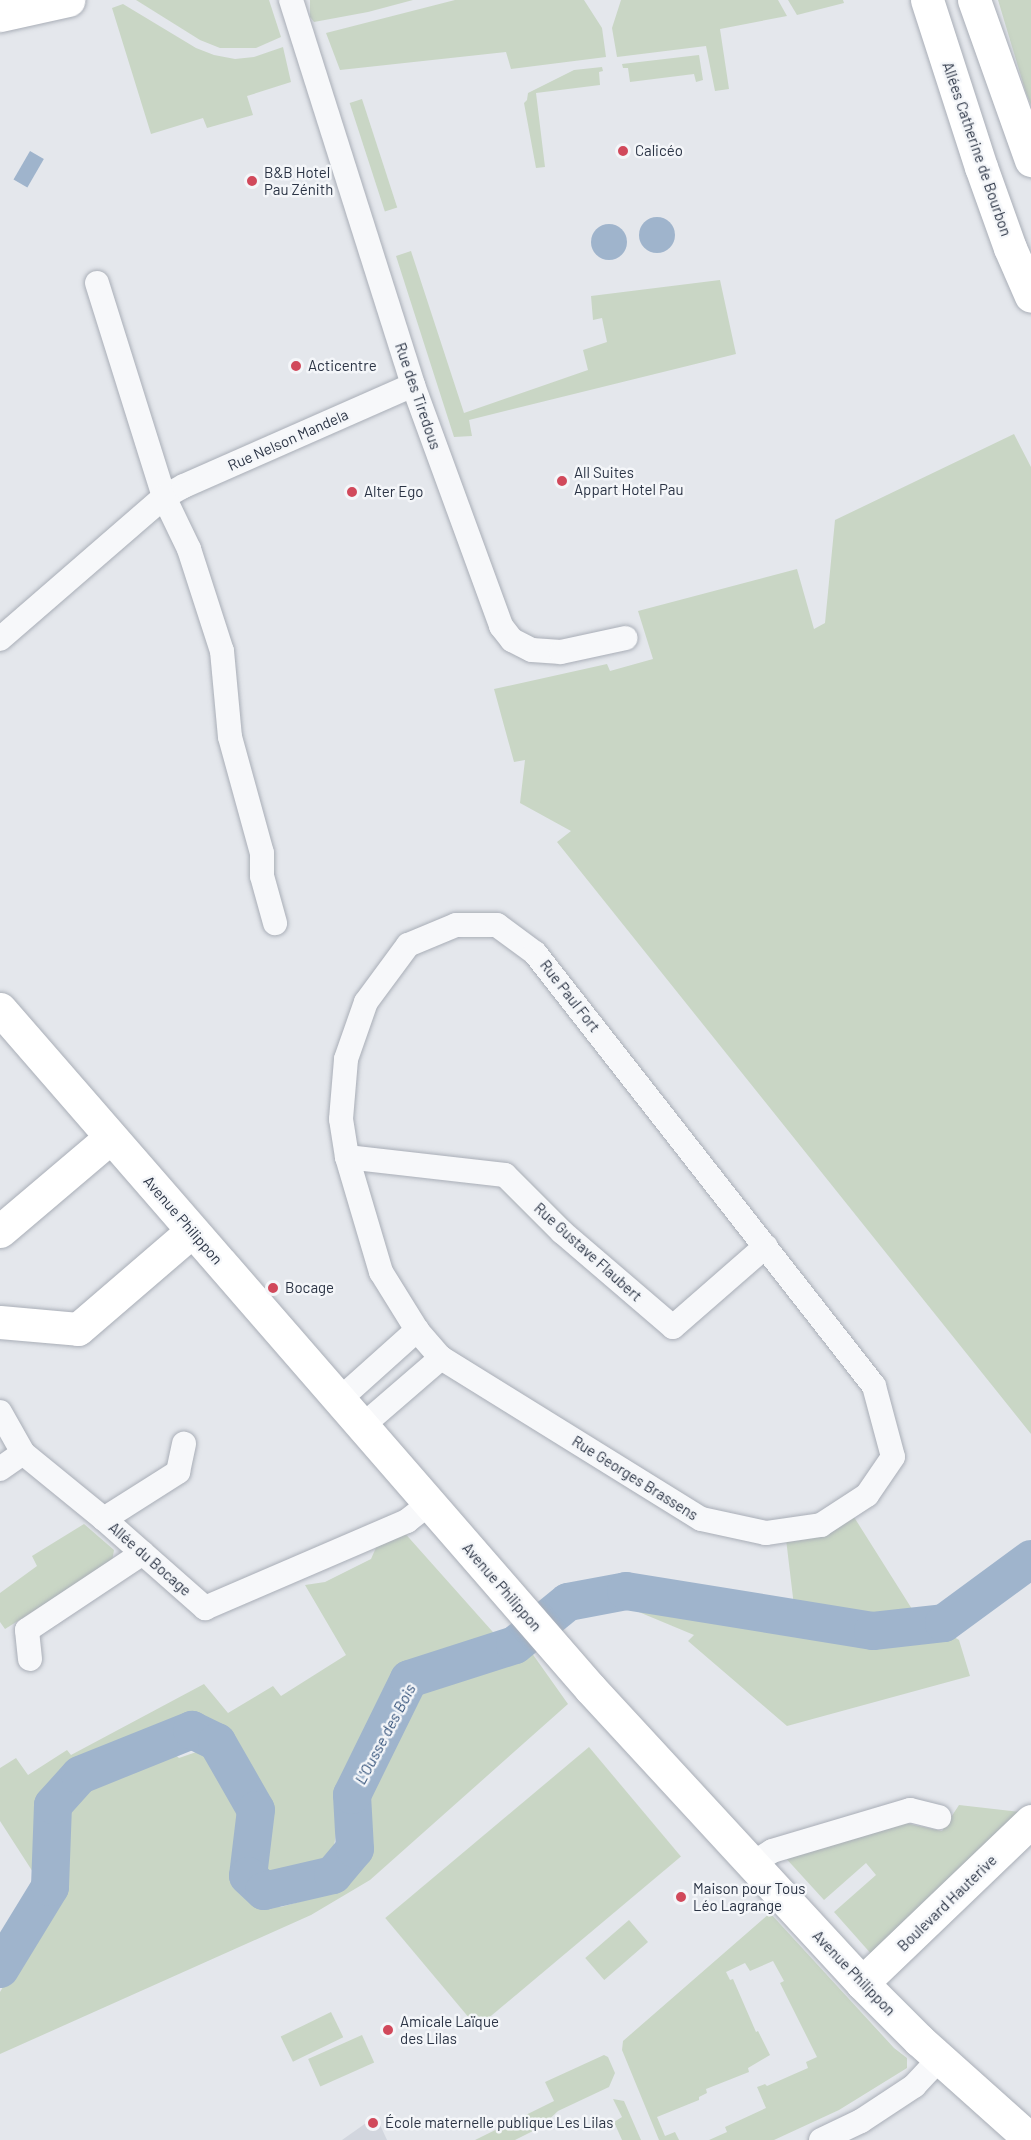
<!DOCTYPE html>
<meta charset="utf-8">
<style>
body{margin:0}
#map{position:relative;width:1031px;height:2140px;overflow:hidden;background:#e4e7ec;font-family:Barlow,sans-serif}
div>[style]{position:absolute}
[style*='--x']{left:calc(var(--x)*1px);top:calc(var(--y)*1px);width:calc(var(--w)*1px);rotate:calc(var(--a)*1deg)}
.built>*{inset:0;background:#d2d6de}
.green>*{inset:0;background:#c9d6c5;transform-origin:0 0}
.water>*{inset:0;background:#9fb4cc;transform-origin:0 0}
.round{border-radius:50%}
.river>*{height:38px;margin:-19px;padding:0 19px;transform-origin:19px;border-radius:19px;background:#9fb4cc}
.roads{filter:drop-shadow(0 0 2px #a9aeb7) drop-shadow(0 0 2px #a9aeb7)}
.street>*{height:24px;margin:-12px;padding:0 12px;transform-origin:12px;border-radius:12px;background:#f7f8fa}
.secondary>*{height:33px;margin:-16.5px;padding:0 16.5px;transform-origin:16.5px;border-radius:16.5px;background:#fff}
.dots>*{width:16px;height:16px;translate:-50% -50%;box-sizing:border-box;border:3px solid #f4f6f9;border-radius:50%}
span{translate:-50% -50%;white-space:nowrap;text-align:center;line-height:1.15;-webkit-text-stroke:5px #f4f6f9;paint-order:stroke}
.street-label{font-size:15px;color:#2b3445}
.poi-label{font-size:15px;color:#2b3445}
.left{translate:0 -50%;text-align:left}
.water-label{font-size:16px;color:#34527a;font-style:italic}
</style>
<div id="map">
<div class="built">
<i style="clip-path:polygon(376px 2116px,387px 2140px,342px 2140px)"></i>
</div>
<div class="green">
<i style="clip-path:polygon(136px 0,269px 0,281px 37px,256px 48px,220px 48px,200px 40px)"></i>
<i style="clip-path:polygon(310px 0,413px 0,368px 12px,314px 22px,310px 17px)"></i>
<i style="clip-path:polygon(455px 0,584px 0,602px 28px,606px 57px,511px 69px,506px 52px,340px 70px,326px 33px)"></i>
<i style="clip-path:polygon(621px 0,778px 0,787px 16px,720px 29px,729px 89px,715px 91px,706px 46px,617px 57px,612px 28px)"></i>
<i style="clip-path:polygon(788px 0,843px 0,844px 3px,797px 15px)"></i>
<i style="clip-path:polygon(998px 0,1031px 0,1031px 105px,1026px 93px)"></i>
<i style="clip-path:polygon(123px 4px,196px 48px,214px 55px,235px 59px,254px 57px,283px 47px,291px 82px,247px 96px,253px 115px,207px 128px,203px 118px,151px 134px,112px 8px)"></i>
<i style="clip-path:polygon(699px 55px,703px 80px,696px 82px,694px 74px,630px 82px,628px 68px,623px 68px,622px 64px)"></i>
<i style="clip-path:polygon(602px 67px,603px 71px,599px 72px,600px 85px,536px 93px,545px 167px,536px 168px,524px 103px,527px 100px,528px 93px,574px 70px)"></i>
<i style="left:362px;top:99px;width:114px;height:13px;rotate:72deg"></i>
<i style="clip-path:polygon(411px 251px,464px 413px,588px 370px,583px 350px,607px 342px,602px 318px,593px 320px,591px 296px,720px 280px,736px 354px,469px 420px,472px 436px,454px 437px,396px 256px)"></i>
<i style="clip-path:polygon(1014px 434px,1031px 467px,1031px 1434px,557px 842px,571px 831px,520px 803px,525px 760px,514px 762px,494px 689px,607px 664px,610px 671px,653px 659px,638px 611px,797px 569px,814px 629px,825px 623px,835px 520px)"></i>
<i style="clip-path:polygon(854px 1517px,912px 1609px,924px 1612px,885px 1620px,794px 1606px,786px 1539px)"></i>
<i style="clip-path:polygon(84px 1524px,114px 1550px,112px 1562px,5px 1629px,0 1622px,0 1593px,37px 1566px,32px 1556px)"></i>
<i style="clip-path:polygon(402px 1530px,500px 1640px,423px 1660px,397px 1678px,374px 1715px,343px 1783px,332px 1861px,312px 1872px,268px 1880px,261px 1872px,266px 1811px,230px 1737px,212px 1720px,196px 1716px,71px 1770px,39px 1808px,39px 1831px,44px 1848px,40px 1883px,0 1821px,0 1768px,16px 1758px,28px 1775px,67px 1750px,71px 1755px,204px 1684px,228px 1713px,273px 1686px,281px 1696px,346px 1655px,305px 1585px,325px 1582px,371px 1559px,378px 1543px)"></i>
<i style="clip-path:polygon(634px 1610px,834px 1634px,885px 1645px,913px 1642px,946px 1632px,959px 1640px,970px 1676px,787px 1726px,688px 1641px,694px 1635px)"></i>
<i style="clip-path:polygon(529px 1649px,568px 1704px,370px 1880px,311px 1915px,0 2054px,0 1992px,57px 1895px,65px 1868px,59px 1825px,75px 1797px,92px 1784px,168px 1749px,179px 1758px,205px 1749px,239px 1803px,237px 1877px,255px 1903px,281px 1907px,327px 1894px,341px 1885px,358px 1865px,367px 1807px,384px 1752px,401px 1712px,417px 1688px,446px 1675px,516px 1659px)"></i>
<i style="left:589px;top:1747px;width:143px;height:266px;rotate:50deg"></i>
<i style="clip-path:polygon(959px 1805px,1021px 1812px,873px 1956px,834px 1912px,876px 1875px,866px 1863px,824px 1900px,782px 1854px,896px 1821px,942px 1831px)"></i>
<i style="clip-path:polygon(770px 1913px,894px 2048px,907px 2058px,907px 2068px,839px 2110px,774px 2140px,709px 2140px,727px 2132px,725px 2127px,766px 2108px,757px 2087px,765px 2084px,767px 2086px,808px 2068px,806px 2062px,817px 2057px,780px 1983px,784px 1981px,773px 1961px,750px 1971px,745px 1963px,726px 1972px,730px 1980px,733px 1979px,756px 2032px,758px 2031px,770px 2055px,748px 2068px,749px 2072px,706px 2089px,707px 2093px,699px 2097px,699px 2100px,657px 2117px,665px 2136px,675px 2132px,679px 2140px,659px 2140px,622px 2050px,623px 2041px)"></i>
<i style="left:629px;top:1920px;width:29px;height:58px;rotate:49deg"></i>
<i style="left:331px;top:2012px;width:28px;height:56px;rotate:64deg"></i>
<i style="left:362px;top:2035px;width:30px;height:59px;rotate:66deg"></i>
<i style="clip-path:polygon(604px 2055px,608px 2057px,615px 2073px,609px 2087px,558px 2111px,541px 2127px,515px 2140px,475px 2140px,554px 2101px,545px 2082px)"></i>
<i style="clip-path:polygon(613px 2099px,624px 2101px,641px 2140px,622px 2140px,614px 2122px,622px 2117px)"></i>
</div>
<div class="water">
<i style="left:30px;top:151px;width:16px;height:33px;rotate:30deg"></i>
<i class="round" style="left:639px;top:217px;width:36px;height:36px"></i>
<i class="round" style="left:591px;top:224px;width:36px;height:36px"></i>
</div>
<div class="river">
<i style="--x:0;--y:1969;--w:96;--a:-58.6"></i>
<i style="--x:50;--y:1887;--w:82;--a:-87.9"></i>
<i style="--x:53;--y:1805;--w:40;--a:-48"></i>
<i style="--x:80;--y:1775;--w:121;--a:-21.9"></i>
<i style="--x:192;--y:1730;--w:28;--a:26"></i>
<i style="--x:217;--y:1742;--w:78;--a:60.2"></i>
<i style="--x:256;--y:1810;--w:66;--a:96.9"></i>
<i style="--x:248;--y:1876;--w:22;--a:43"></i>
<i style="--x:264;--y:1891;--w:71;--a:-13.1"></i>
<i style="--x:333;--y:1875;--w:34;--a:-50"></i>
<i style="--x:355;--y:1849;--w:54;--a:-93.2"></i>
<i style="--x:352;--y:1795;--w:129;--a:-63.8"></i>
<i style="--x:409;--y:1679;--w:111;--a:-17.8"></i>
<i style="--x:515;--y:1645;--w:68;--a:-39.1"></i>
<i style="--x:568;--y:1602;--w:59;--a:-10.7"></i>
<i style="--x:626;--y:1591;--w:250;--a:9.2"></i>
<i style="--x:873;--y:1631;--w:71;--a:-6.4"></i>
<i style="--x:944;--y:1623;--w:108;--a:-36.3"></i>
</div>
<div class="roads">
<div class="street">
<i style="--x:291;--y:0;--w:404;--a:72.4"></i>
<i style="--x:413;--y:385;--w:257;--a:69.9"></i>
<i style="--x:501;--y:626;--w:18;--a:52"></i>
<i style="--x:512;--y:640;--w:22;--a:27"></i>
<i style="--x:532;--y:650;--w:29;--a:4"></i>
<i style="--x:561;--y:652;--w:66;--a:-12.2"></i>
<i style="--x:97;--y:283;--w:224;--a:72.6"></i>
<i style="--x:164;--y:497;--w:58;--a:64.3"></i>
<i style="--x:189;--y:549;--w:107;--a:72.1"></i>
<i style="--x:222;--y:651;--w:86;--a:84.7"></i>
<i style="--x:230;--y:737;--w:120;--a:74.6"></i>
<i style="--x:262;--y:853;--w:23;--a:90"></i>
<i style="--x:262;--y:876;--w:49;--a:74.5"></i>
<i style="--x:0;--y:639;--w:217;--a:-40.9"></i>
<i style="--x:164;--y:497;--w:23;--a:-29"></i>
<i style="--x:184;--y:486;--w:250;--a:-23.8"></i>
<i style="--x:456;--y:925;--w:41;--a:0"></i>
<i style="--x:497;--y:925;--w:47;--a:36.4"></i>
<i style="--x:535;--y:953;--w:550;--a:51.94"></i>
<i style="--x:874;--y:1386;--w:73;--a:75"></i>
<i style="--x:893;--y:1457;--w:46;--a:124.4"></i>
<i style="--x:867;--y:1495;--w:55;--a:146.9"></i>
<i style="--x:821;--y:1525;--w:56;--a:171.7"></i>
<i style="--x:766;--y:1533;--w:66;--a:-167.8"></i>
<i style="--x:701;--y:1519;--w:306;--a:-148.2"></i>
<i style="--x:441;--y:1358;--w:37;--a:-131"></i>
<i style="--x:417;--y:1330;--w:68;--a:-121.8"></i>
<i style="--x:381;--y:1272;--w:120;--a:-106.5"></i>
<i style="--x:347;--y:1157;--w:38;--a:-99"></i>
<i style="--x:341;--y:1119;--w:60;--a:-85.2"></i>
<i style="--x:346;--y:1059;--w:60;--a:-70.7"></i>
<i style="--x:366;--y:1002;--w:71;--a:-53.6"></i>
<i style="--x:408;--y:945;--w:52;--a:-22.6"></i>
<i style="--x:347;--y:1157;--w:159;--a:6.5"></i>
<i style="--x:505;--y:1175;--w:81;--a:45"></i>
<i style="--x:562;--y:1232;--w:146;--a:40.6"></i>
<i style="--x:673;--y:1327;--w:123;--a:-41.1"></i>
<i style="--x:339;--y:1400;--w:105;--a:-41.9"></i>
<i style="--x:0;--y:1412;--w:47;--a:60.7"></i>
<i style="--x:23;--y:1453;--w:104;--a:39.2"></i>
<i style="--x:104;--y:1519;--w:135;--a:41.4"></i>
<i style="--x:205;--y:1608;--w:220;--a:-23.3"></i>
<i style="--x:407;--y:1521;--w:28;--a:-38"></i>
<i style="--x:361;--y:1427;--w:106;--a:-40.8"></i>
<i style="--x:0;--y:1469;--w:28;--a:-35"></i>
<i style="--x:104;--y:1519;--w:88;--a:-32.4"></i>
<i style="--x:178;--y:1472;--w:29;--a:-78"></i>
<i style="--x:30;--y:1659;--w:29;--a:-96"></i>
<i style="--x:27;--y:1630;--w:139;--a:-33.6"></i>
<i style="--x:753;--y:1863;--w:22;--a:-32"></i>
<i style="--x:772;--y:1851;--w:144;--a:-16.5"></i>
<i style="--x:910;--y:1810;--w:30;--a:14"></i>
<i style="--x:821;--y:2140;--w:44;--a:-25.4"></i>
<i style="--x:861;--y:2121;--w:64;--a:-33.4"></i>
<i style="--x:914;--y:2086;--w:38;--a:-47"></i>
</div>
<div class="secondary">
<i style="--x:927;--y:0;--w:176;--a:72.1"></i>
<i style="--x:981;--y:167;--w:86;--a:70.3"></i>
<i style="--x:1010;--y:248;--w:52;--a:66.4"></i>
<i style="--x:974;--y:0;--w:170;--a:70.4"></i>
<i style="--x:0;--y:15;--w:70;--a:-12.4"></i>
<i style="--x:0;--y:1009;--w:900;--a:49.01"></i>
<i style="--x:590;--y:1688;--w:401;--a:47.3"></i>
<i style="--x:862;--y:1983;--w:81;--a:45"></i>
<i style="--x:919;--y:2040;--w:150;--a:41.8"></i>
<i style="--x:0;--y:1231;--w:145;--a:-40.3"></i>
<i style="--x:0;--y:1322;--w:78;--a:5.1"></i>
<i style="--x:78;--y:1329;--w:150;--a:-40.7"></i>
<i style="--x:862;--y:1983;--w:234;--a:-43.8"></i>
</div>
</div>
<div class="dots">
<i style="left:623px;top:151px;background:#d1495b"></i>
<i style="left:252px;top:181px;background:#d1495b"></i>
<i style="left:296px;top:366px;background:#d1495b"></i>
<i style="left:562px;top:481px;background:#d1495b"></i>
<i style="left:352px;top:492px;background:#d1495b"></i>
<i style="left:273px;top:1288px;background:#d1495b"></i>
<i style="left:681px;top:1897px;background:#d1495b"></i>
<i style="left:388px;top:2030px;background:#d1495b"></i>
<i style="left:373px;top:2123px;background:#d1495b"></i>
</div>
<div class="street-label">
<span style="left:977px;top:149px;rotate:71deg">Allées Catherine de Bourbon</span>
<span style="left:418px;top:396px;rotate:71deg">Rue des Tiredous</span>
<span style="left:288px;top:440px;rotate:-24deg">Rue Nelson Mandela</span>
<span style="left:570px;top:996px;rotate:52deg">Rue Paul Fort</span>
<span style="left:183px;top:1220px;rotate:49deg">Avenue Philippon</span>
<span style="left:588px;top:1252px;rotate:42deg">Rue Gustave Flaubert</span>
<span style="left:635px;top:1478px;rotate:32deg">Rue Georges Brassens</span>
<span style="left:150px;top:1559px;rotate:41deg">Allée du Bocage</span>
<span style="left:502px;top:1587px;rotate:49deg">Avenue Philippon</span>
<span style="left:947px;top:1903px;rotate:-44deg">Boulevard Hauterive</span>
<span style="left:854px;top:1973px;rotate:46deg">Avenue Philippon</span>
</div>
<div class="poi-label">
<span class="left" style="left:635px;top:151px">Calicéo</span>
<span class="left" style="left:264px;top:181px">B&amp;B Hotel<br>Pau Zénith</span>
<span class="left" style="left:308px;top:366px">Acticentre</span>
<span class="left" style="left:574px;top:481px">All Suites<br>Appart Hotel Pau</span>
<span class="left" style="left:364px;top:492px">Alter Ego</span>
<span class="left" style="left:285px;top:1288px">Bocage</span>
<span class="left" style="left:693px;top:1897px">Maison pour Tous<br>Léo Lagrange</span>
<span class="left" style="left:400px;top:2030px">Amicale Laïque<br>des Lilas</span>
<span class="left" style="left:385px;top:2123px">École maternelle publique Les Lilas</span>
</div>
<div class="water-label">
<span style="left:385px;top:1734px;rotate:-62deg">L'Ousse des Bois</span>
</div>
</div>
